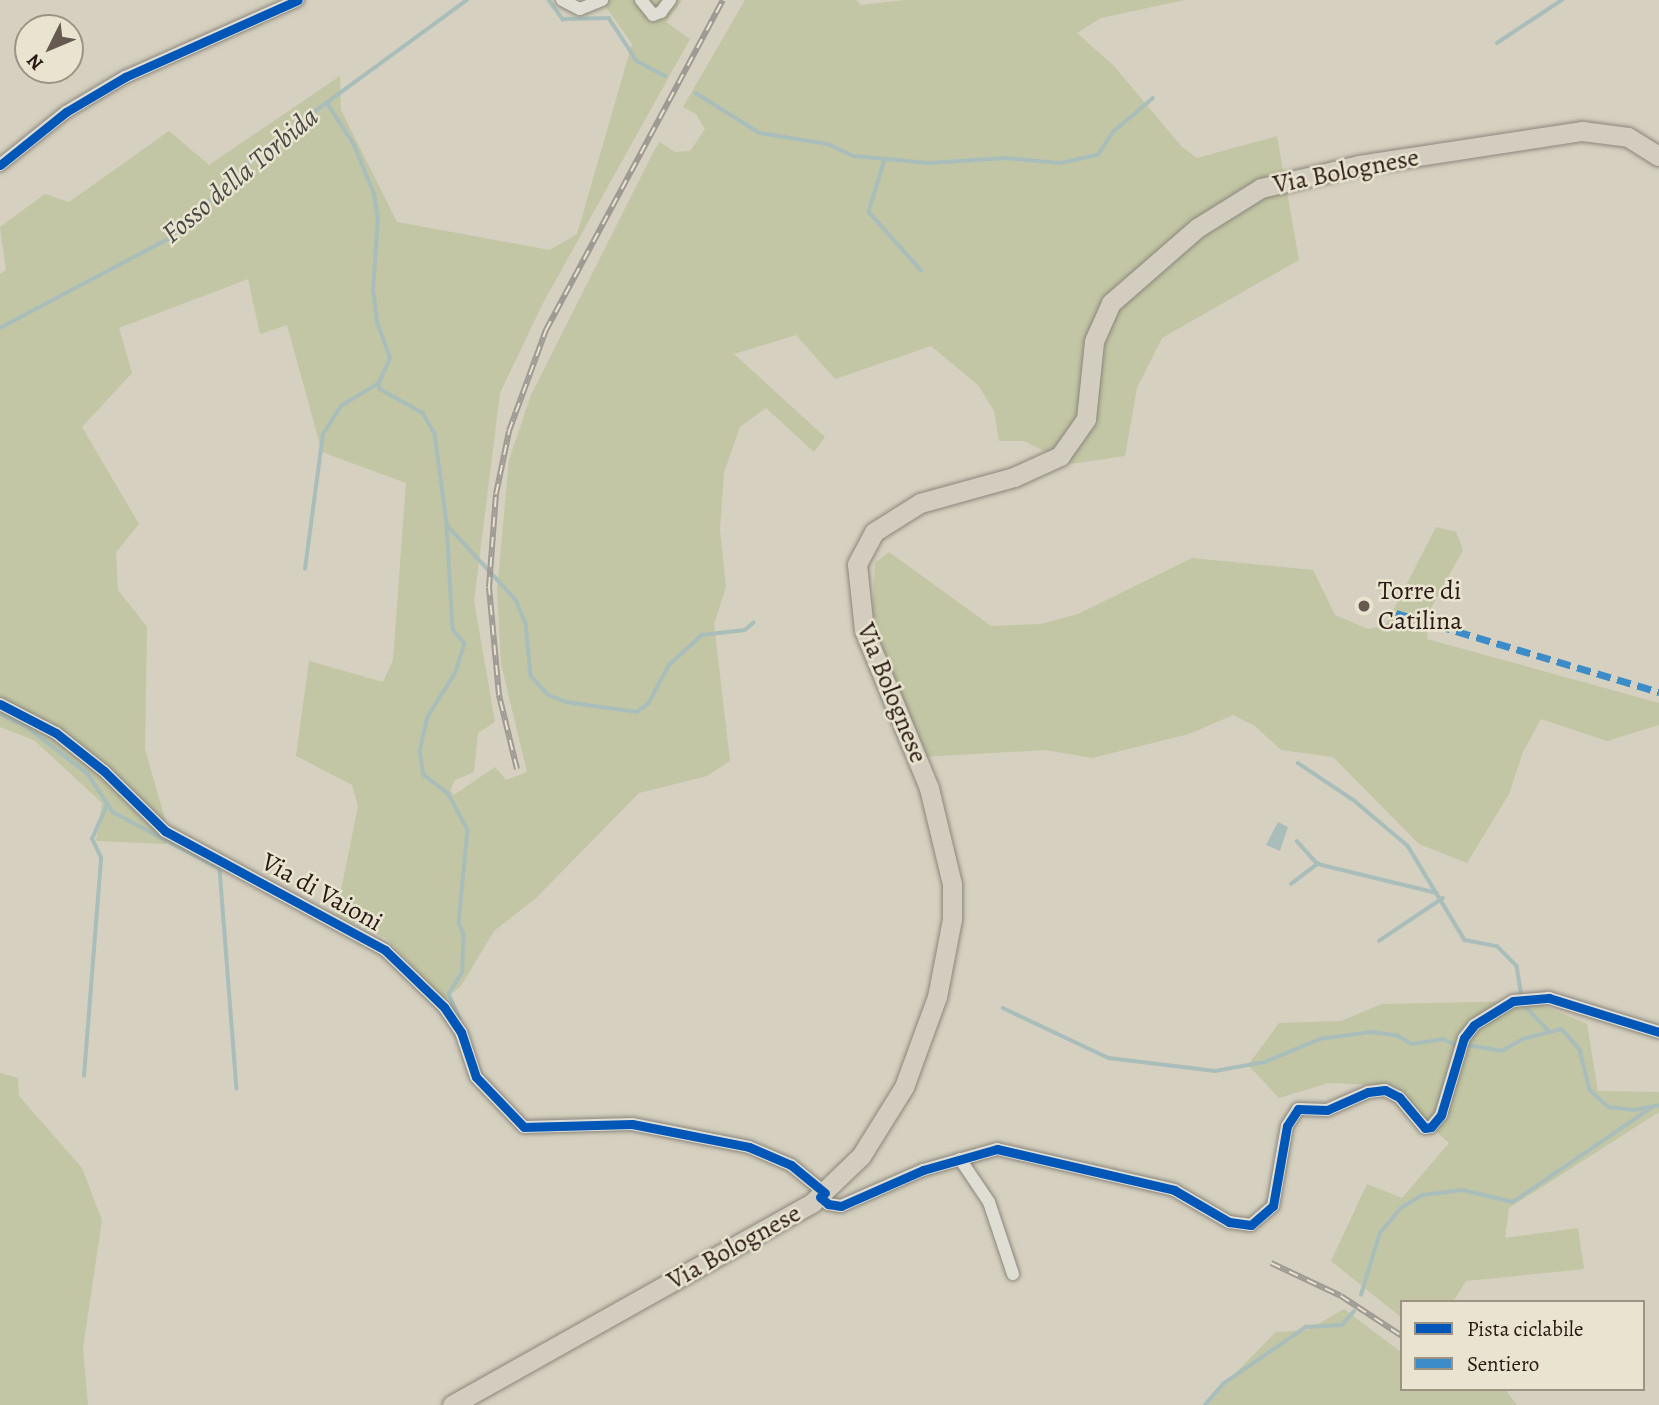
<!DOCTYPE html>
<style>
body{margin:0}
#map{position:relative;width:1659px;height:1405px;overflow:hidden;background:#d5d0bf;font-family:Alegreya,serif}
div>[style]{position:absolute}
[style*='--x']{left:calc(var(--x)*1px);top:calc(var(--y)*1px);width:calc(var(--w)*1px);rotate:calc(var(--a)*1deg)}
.green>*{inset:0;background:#c2c6a4}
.water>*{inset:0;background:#a9beba}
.stream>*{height:3.5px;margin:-1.75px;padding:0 1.75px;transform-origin:1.75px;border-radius:1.75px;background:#a9beba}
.roads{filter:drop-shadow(0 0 2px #8b867c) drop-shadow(0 0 2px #8b867c)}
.minor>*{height:12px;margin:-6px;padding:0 6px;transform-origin:6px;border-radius:6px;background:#dfddd4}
.primary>*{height:19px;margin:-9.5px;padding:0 9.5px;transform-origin:9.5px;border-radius:9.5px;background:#d3cdc0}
.rail>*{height:6px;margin-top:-3px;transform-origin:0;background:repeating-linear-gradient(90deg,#e9e4d0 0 10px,#9f9a94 0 20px);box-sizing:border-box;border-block:2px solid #9f9a94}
.quiet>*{height:7px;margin-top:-3.5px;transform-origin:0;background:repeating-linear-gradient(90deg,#3b8cc8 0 14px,transparent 0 21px)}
.cycleway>*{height:9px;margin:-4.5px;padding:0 4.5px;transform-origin:4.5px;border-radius:4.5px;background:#0057b8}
.dots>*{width:19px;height:19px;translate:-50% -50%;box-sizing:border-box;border:4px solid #e9e4d0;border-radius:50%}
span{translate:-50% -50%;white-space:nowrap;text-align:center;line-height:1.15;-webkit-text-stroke:5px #e9e4d0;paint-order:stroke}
.street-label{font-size:26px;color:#2a1913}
.poi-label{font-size:26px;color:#2a1913}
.left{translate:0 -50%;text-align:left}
.water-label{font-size:28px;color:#4a4845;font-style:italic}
.legend{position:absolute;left:1400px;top:1300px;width:245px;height:91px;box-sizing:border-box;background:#e9e4d0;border:2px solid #9d9384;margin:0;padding:9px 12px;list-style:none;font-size:21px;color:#2a1913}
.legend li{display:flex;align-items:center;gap:14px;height:35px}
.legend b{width:35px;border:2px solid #9d9384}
.north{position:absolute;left:14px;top:14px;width:70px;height:70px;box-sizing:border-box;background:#e9e4d0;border:2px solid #9d9384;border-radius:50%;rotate:227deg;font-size:19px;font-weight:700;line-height:28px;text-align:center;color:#2a1913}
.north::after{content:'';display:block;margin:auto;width:24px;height:32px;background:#66594f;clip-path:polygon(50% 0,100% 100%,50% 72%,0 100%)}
</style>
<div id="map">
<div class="green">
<i style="clip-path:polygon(601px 0,682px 0,666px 22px,690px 39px,543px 303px,500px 393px,474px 601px,495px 722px,478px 733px,474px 772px,455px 780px,450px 790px,454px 795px,495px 767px,506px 780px,527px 772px,501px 664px,497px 590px,509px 460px,531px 395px,656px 147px,660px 142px,675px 152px,690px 151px,705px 129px,696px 114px,683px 107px,745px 0,856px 0,861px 5px,905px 0,1185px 0,1101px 18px,1077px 33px,1113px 65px,1182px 147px,1197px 158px,1277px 136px,1299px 260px,1162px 338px,1137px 388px,1125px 456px,1070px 464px,1024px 441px,999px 441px,994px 411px,978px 385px,931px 346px,835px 379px,796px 335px,734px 354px,825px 437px,814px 452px,766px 408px,740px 427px,724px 472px,720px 529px,726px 587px,714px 624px,730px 761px,707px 776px,639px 793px,536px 898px,494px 931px,461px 986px,444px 1000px,386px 938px,336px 915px,358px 806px,352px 785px,296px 756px,309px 661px,383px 682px,393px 660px,406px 483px,322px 452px,287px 325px,260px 334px,248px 279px,119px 328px,132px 373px,82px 427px,139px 524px,116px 552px,118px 590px,147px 627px,145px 749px,165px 819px,166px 844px,96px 841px,102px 803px,34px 740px,0 727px,0 274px,6px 270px,0 227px,45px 194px,69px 202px,169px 131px,209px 165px,340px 76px,341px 110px,397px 222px,550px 250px,577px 234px,632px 44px)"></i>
<i style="clip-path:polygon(1436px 527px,1456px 532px,1463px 550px,1430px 610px,1427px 639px,1659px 703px,1659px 725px,1607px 741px,1541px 719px,1523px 752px,1509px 794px,1467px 863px,1419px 844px,1333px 757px,1281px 750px,1255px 726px,1233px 715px,1189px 734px,1092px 758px,1045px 750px,923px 757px,871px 642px,875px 563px,889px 552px,991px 626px,1041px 624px,1078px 614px,1192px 558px,1313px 570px,1335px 615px,1368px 629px,1385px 626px)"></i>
<i style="clip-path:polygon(1532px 1001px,1587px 1024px,1598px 1091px,1659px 1092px,1659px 1112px,1509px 1208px,1505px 1238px,1578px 1228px,1584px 1269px,1466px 1281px,1453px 1302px,1402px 1302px,1402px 1318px,1331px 1261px,1367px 1184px,1402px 1198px,1449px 1143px,1383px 1085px,1329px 1083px,1279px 1098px,1248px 1065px,1279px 1023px,1341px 1021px,1382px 1004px)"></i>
<i style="clip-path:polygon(0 1073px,18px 1078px,19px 1096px,82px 1168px,102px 1220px,83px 1348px,88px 1405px,0 1405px)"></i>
<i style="clip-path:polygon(1344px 1309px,1402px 1353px,1402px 1389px,1505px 1389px,1517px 1405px,1204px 1405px,1276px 1332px,1308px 1330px)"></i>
</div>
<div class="water">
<i style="clip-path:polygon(1278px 822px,1288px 827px,1280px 851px,1266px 845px)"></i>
</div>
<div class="stream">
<i style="--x:549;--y:0;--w:24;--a:54"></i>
<i style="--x:563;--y:19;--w:46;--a:-1.2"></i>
<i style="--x:609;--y:18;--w:51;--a:56.9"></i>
<i style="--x:637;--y:61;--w:32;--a:28"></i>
<i style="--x:1497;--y:43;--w:78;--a:-33.5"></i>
<i style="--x:696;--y:93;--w:75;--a:32"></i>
<i style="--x:760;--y:133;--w:69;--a:9.2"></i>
<i style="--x:828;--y:144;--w:29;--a:25"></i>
<i style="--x:854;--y:156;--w:75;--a:5.3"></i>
<i style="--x:929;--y:163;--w:77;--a:-3.7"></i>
<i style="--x:1006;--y:158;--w:54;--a:5.3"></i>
<i style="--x:1060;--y:163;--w:39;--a:-12"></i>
<i style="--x:1098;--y:155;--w:27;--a:-57"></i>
<i style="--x:1113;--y:132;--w:52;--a:-40.4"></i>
<i style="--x:885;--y:160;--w:54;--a:107.1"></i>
<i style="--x:869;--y:212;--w:78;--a:48.1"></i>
<i style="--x:0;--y:328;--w:192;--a:-27.9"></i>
<i style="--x:170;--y:238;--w:136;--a:-43.2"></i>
<i style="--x:269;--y:145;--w:245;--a:-36.2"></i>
<i style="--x:379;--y:383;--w:6;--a:81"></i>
<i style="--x:380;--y:389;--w:49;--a:29.2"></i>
<i style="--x:423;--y:413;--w:24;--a:60"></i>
<i style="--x:435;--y:434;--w:91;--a:82.4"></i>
<i style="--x:447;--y:524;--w:105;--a:86.7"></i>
<i style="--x:453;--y:629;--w:19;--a:51"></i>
<i style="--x:465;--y:644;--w:32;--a:108"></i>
<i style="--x:455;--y:674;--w:51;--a:122.1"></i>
<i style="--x:428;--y:717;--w:35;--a:103"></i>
<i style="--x:420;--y:751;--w:24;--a:81"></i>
<i style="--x:424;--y:775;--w:30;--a:37"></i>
<i style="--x:448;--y:793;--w:42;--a:61.6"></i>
<i style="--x:468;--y:830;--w:93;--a:95.5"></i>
<i style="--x:459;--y:923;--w:12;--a:66"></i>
<i style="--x:464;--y:934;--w:38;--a:92"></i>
<i style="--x:463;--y:972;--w:26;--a:122"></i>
<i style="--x:449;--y:994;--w:27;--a:66"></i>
<i style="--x:448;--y:526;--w:100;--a:47.4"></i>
<i style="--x:516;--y:600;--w:25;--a:67"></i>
<i style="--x:526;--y:623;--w:53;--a:84.6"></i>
<i style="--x:531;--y:676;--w:26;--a:47"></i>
<i style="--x:549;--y:695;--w:18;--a:22"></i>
<i style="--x:566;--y:702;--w:72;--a:8"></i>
<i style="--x:637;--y:712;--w:14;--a:-36"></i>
<i style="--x:648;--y:704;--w:44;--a:-61.7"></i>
<i style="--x:669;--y:665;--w:45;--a:-42.3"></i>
<i style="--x:702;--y:635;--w:43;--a:-6.6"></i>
<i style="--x:745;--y:630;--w:11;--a:-41"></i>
<i style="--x:305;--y:569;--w:136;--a:-82.4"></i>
<i style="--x:323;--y:434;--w:33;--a:-57"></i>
<i style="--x:341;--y:406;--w:44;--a:-31.2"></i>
<i style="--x:379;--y:383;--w:27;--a:-66"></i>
<i style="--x:390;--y:358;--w:38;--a:-110"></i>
<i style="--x:377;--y:322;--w:32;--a:-97"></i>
<i style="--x:373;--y:290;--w:71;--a:-86"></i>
<i style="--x:378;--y:219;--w:25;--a:-99"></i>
<i style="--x:374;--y:194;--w:53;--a:-112.2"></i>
<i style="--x:354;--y:145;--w:48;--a:-123"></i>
<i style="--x:0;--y:714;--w:29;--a:25"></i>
<i style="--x:26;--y:726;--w:78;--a:37.7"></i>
<i style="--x:88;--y:774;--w:45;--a:56.7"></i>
<i style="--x:113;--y:812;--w:121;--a:28"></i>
<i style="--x:220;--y:869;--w:220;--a:85.6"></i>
<i style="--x:1298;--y:763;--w:69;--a:33.7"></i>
<i style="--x:1355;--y:801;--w:70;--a:40.3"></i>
<i style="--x:1408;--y:846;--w:110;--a:58.8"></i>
<i style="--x:1465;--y:940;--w:33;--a:11"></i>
<i style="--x:1497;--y:946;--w:28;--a:45"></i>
<i style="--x:1517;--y:966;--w:30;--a:81"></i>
<i style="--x:1297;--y:841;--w:31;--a:48"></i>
<i style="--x:1318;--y:864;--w:122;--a:13.7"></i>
<i style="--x:1291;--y:884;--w:34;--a:-37"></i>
<i style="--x:1379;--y:941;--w:77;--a:-33.9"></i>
<i style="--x:1523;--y:1004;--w:36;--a:46"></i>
<i style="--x:1003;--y:1008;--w:117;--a:25.3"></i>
<i style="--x:1109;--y:1058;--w:107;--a:7"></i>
<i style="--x:1215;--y:1071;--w:51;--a:-10.2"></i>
<i style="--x:1265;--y:1062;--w:60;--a:-22.7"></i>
<i style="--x:1320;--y:1039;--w:51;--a:-7.8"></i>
<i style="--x:1371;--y:1032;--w:26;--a:7"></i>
<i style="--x:1397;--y:1035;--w:17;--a:31"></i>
<i style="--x:1412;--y:1044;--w:32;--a:-9"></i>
<i style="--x:1444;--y:1039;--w:16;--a:27"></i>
<i style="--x:1466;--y:1045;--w:36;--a:9"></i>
<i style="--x:1502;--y:1051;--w:24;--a:-30"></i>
<i style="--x:1523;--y:1039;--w:40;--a:-14.4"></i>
<i style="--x:1562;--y:1029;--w:28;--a:49"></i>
<i style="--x:1580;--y:1050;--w:41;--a:76"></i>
<i style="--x:1590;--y:1090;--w:25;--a:42"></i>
<i style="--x:1609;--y:1107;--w:25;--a:7"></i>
<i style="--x:1634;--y:1110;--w:25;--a:-11"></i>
<i style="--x:84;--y:1076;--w:219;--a:-85.5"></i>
<i style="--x:101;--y:858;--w:21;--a:-115"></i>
<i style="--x:92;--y:839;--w:37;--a:-66"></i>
<i style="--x:1361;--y:1295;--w:65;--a:-73"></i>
<i style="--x:1380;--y:1233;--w:33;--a:-50"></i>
<i style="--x:1401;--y:1208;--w:26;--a:-31"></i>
<i style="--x:1423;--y:1195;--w:40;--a:-7.1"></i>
<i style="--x:1463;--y:1190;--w:51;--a:13.5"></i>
<i style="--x:1513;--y:1202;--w:167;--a:-34.3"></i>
<i style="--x:1205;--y:1405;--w:28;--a:-49"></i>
<i style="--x:1223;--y:1384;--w:101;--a:-34.5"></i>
<i style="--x:1306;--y:1327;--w:36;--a:-3"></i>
<i style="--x:1342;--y:1325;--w:18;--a:-49"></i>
</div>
<div class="roads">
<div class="minor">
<i style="--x:562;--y:0;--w:20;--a:27"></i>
<i style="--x:580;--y:9;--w:24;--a:-22"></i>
<i style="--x:641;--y:0;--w:19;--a:51"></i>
<i style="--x:653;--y:15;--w:9;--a:-21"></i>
<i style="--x:661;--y:12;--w:15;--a:-53"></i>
<i style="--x:0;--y:165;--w:85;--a:-38.8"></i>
<i style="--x:66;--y:112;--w:69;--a:-30.7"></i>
<i style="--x:125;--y:77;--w:189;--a:-24"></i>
<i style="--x:0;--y:704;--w:63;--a:27.4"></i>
<i style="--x:56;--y:733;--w:61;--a:38.4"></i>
<i style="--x:104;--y:771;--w:86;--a:44.5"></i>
<i style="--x:165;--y:831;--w:250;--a:28.4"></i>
<i style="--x:385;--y:950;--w:82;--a:44"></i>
<i style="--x:444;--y:1007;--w:30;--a:56"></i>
<i style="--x:461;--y:1032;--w:47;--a:71.6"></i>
<i style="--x:476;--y:1077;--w:69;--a:46.2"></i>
<i style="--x:524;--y:1127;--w:108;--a:-1.6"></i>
<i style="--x:632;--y:1124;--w:119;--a:11.1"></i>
<i style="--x:749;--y:1147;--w:46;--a:23.2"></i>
<i style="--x:791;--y:1165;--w:44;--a:39.5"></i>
<i style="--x:960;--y:1159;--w:52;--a:56"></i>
<i style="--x:989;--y:1202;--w:76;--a:71.6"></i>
<i style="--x:820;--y:1197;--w:11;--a:41"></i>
<i style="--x:828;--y:1204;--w:13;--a:9"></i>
<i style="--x:841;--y:1206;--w:90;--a:-23.7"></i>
<i style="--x:923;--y:1170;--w:77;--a:-15.8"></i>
<i style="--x:997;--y:1149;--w:182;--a:13"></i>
<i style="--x:1174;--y:1190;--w:64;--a:30.2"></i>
<i style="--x:1229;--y:1222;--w:22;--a:8"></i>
<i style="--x:1251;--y:1225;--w:29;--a:-41"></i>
<i style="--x:1273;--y:1206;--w:81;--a:-80.1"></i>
<i style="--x:1287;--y:1126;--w:20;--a:-57"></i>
<i style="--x:1298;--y:1109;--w:29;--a:2"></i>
<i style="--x:1327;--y:1110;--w:45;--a:-23.7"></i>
<i style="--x:1368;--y:1092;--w:17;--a:-7"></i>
<i style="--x:1385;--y:1090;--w:16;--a:27"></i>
<i style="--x:1399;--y:1097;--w:40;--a:50"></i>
<i style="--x:1425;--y:1128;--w:6;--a:-9"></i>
<i style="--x:1431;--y:1127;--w:16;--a:-50"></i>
<i style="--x:1441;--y:1115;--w:80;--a:-73.4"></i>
<i style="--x:1464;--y:1038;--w:16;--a:-52"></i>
<i style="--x:1474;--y:1025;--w:46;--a:-31.6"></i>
<i style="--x:1513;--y:1001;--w:36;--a:-5"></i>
<i style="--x:1549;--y:998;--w:115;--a:17.2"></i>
</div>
<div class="primary">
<i style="--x:452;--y:1405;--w:413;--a:-29.3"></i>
<i style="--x:812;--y:1203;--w:68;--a:-43.8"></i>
<i style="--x:861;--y:1156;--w:81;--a:-58.1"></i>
<i style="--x:904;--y:1087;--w:96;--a:-69.9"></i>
<i style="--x:937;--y:997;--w:79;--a:-79.1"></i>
<i style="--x:952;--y:919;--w:35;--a:-90"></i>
<i style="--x:952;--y:884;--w:99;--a:-103.5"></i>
<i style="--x:929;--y:788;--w:171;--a:-112.4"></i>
<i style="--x:864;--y:630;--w:66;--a:-96.1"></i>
<i style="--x:857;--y:564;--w:36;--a:-62"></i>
<i style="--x:874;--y:532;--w:54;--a:-32.2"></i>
<i style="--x:920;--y:503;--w:98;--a:-15.5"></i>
<i style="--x:1014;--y:477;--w:51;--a:-24.5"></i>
<i style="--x:1060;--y:456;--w:45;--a:-54.9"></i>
<i style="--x:1086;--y:419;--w:78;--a:-84.1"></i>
<i style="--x:1094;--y:341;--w:42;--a:-65.9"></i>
<i style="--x:1111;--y:303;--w:114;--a:-41.1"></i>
<i style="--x:1197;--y:228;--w:75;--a:-32"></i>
<i style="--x:1261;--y:188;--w:101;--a:-13.2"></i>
<i style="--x:1359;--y:165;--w:226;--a:-8.7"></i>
<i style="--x:1582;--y:131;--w:46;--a:7.4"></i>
<i style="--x:1628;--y:137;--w:36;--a:32"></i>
</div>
</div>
<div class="rail">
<i style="--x:517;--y:769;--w:76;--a:-103.7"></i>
<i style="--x:499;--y:695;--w:108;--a:-95.3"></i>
<i style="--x:489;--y:587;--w:93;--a:-85.7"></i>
<i style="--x:496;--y:494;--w:64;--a:-78.3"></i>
<i style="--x:509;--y:431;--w:108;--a:-69.9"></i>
<i style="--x:546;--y:330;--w:374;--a:-61.8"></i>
<i style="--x:1271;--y:1263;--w:77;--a:25.2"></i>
<i style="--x:1341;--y:1296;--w:73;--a:33.3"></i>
</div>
<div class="quiet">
<i style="--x:1396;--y:613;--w:275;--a:16.7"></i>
</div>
<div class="cycleway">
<i style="--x:0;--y:165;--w:85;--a:-38.8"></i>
<i style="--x:66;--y:112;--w:69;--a:-30.7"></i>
<i style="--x:125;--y:77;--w:189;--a:-24"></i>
<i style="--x:0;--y:704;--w:63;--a:27.4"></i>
<i style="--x:56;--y:733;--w:61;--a:38.4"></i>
<i style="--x:104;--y:771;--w:86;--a:44.5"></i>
<i style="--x:165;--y:831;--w:250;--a:28.4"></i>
<i style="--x:385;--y:950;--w:82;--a:44"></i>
<i style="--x:444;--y:1007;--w:30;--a:56"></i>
<i style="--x:461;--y:1032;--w:47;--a:71.6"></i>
<i style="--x:476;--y:1077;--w:69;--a:46.2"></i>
<i style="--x:524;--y:1127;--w:108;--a:-1.6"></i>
<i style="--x:632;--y:1124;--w:119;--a:11.1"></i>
<i style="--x:749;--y:1147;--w:46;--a:23.2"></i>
<i style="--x:791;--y:1165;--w:44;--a:39.5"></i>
<i style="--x:820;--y:1197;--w:11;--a:41"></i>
<i style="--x:828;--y:1204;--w:13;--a:9"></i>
<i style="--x:841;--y:1206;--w:90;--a:-23.7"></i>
<i style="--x:923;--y:1170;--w:77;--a:-15.8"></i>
<i style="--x:997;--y:1149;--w:182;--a:13"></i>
<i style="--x:1174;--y:1190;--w:64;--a:30.2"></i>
<i style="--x:1229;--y:1222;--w:22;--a:8"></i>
<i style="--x:1251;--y:1225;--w:29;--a:-41"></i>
<i style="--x:1273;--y:1206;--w:81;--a:-80.1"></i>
<i style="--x:1287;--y:1126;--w:20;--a:-57"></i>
<i style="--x:1298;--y:1109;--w:29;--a:2"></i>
<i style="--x:1327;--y:1110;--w:45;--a:-23.7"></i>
<i style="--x:1368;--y:1092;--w:17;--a:-7"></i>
<i style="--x:1385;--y:1090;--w:16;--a:27"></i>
<i style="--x:1399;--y:1097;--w:40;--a:50"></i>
<i style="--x:1425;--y:1128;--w:6;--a:-9"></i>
<i style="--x:1431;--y:1127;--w:16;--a:-50"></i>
<i style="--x:1441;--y:1115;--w:80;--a:-73.4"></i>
<i style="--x:1464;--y:1038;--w:16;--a:-52"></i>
<i style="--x:1474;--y:1025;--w:46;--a:-31.6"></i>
<i style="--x:1513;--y:1001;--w:36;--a:-5"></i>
<i style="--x:1549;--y:998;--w:115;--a:17.2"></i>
</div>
<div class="dots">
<i style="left:1364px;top:606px;background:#66594f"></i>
</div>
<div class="street-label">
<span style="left:1346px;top:171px;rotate:-11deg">Via Bolognese</span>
<span style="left:892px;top:693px;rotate:68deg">Via Bolognese</span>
<span style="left:322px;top:892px;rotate:29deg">Via di Vaioni</span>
<span style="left:734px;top:1247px;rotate:-29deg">Via Bolognese</span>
</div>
<div class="poi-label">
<span class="left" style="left:1378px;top:606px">Torre di<br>Catilina</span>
</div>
<div class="water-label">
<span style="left:240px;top:175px;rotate:-40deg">Fosso della Torbida</span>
</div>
<ul class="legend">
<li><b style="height:9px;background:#0057b8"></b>Pista ciclabile</li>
<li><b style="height:9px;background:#3b8cc8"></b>Sentiero</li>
</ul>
<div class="north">N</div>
</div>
